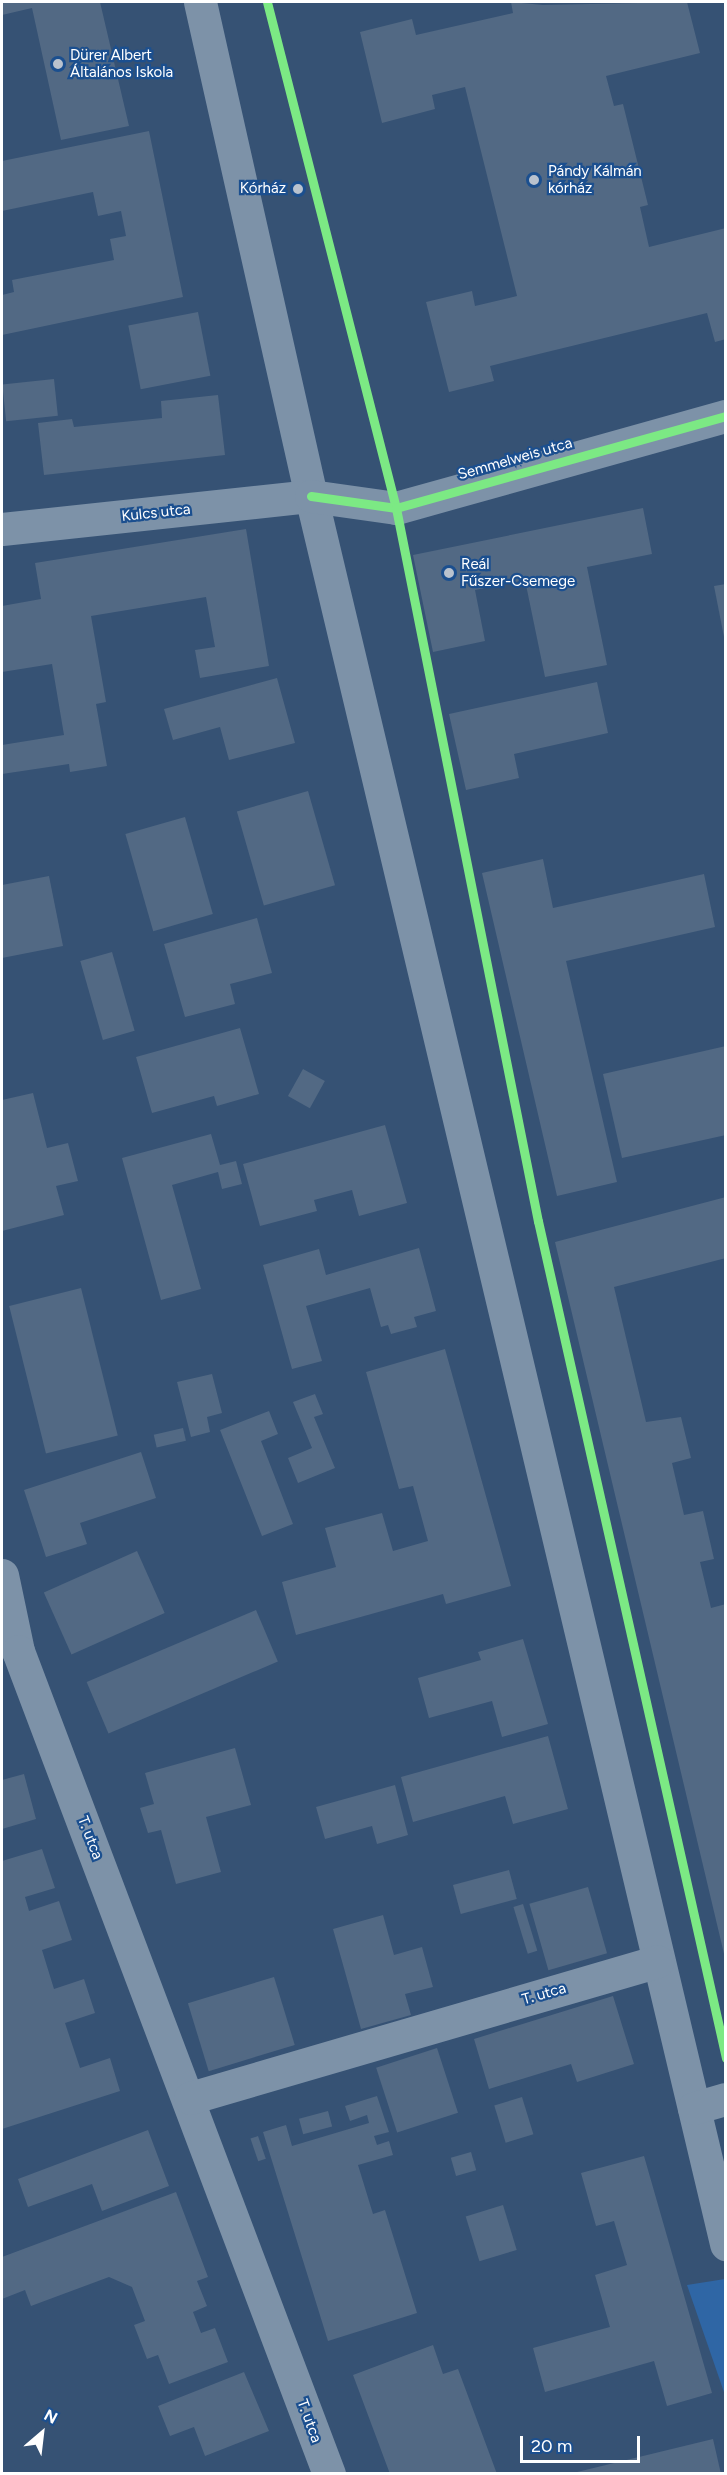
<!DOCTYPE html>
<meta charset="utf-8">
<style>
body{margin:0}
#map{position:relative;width:727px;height:2475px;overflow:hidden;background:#365274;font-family:Figtree,sans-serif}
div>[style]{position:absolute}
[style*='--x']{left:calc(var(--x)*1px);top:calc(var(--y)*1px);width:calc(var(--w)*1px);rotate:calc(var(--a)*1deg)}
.green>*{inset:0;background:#2f66a5}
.building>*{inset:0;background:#526984;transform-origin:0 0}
.minor>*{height:33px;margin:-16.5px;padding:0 16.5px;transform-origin:16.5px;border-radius:16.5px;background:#7d92a8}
.cycleway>*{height:9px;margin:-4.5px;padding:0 4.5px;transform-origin:4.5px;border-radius:4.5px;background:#7ce984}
.dots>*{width:16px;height:16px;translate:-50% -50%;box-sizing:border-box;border:3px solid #1b4f8f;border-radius:50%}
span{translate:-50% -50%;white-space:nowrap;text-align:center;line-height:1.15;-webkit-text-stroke:4.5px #1b4f8f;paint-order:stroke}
.poi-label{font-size:15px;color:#fff}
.left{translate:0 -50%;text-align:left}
.right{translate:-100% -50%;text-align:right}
.street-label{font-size:15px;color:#fff}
.frame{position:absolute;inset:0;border:3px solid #fff;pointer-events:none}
.north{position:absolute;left:12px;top:2403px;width:60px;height:60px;-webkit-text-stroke:4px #1b4f8f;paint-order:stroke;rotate:28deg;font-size:16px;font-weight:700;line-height:24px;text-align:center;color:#fff}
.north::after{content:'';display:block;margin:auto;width:21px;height:27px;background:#fff;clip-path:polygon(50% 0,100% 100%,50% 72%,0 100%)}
.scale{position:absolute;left:520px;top:2436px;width:120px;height:27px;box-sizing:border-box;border:3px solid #fff;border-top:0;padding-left:8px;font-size:18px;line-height:21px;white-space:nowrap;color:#fff;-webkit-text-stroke:4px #1b4f8f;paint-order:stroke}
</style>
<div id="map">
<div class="green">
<i style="clip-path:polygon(725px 2279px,726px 2279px,725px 2395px,687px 2285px)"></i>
</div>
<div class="building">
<i style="clip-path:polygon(2px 2px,100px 2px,129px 126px,61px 140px,32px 8px,2px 15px)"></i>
<i style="clip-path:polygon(511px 2px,543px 5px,687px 2px,700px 53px,606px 76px,614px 106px,623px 104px,648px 205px,640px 207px,649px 247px,726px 228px,726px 339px,715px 342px,707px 313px,490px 366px,494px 381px,449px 392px,426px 302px,472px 291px,475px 306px,517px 296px,465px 87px,432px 95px,435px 109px,382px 123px,360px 32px,412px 19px,416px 35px,513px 13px)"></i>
<i style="clip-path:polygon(149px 131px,183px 297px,2px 335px,2px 295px,14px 292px,12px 280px,114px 260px,110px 239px,126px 236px,121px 211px,98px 216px,93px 192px,2px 211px,2px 161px)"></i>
<i style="left:198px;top:312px;width:65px;height:71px;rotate:79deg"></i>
<i style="left:54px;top:379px;width:37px;height:52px;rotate:84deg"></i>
<i style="clip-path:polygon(218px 395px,225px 455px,44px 475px,38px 423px,72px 419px,74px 427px,162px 418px,161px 401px)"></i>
<i style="clip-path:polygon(643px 508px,652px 554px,587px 567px,607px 665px,545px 677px,525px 580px,475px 590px,485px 641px,433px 652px,413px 555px)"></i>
<i style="clip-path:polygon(246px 529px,269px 666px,200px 678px,195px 650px,215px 647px,206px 597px,91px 616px,106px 702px,96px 704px,107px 766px,70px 772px,69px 764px,2px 774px,2px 745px,64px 735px,52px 664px,2px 672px,2px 606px,41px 599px,35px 563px)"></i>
<i style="clip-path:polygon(726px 584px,726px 637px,724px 637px,714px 586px)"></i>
<i style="clip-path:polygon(277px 678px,295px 743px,229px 760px,220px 727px,173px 740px,164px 709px)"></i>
<i style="clip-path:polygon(597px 682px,608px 733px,514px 754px,519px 778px,466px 790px,449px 714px)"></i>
<i style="left:308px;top:791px;width:98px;height:74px;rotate:74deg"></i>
<i style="left:185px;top:817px;width:101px;height:62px;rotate:74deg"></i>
<i style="clip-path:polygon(543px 859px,553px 908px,704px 874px,715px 927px,566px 961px,617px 1182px,557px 1196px,482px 873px)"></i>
<i style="clip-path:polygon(49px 876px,63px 946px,2px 958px,2px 885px)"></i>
<i style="clip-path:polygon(257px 918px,272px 973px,230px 984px,235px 1004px,185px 1017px,164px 944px)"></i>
<i style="left:112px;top:952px;width:82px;height:33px;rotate:74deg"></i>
<i style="clip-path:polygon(240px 1028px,259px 1094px,217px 1106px,214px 1096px,152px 1113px,136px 1057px)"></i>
<i style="clip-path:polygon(726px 1046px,726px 1135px,622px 1158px,603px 1074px)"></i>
<i style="left:303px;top:1069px;width:25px;height:31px;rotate:29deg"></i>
<i style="clip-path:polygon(33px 1093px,47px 1148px,68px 1143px,78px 1181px,56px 1186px,64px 1215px,2px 1231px,2px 1100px)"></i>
<i style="clip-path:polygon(385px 1125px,407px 1203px,359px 1216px,352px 1190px,314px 1200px,317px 1211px,260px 1226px,243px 1164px)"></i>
<i style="clip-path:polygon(211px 1134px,220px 1165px,236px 1161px,242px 1184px,222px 1189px,218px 1172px,172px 1185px,201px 1289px,161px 1300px,122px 1158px)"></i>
<i style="clip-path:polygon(726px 1197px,726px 1258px,614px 1287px,646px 1422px,681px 1417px,691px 1458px,672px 1463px,684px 1515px,703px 1511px,714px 1559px,700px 1562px,711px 1608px,726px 1604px,725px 1958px,555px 1242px)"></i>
<i style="clip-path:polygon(419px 1248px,436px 1311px,414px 1317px,417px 1327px,391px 1334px,388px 1325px,381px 1327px,370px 1288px,306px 1306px,322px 1361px,292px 1369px,263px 1265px,319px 1249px,326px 1275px)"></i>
<i style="left:81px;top:1288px;width:152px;height:74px;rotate:76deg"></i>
<i style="clip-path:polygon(445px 1349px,511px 1586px,446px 1604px,443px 1594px,296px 1635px,282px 1582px,336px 1567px,325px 1528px,382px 1513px,393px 1551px,428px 1541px,413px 1486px,399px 1489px,366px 1372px)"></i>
<i style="clip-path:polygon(212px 1374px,222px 1413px,207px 1417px,210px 1432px,191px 1437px,177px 1382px)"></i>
<i style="clip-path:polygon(315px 1394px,323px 1414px,314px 1417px,335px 1468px,298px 1483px,288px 1458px,312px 1448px,293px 1402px)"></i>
<i style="clip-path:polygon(269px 1411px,278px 1434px,261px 1441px,293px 1524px,262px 1536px,220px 1430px)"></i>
<i style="left:183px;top:1428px;width:13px;height:30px;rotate:77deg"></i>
<i style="clip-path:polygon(141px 1452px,156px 1498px,80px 1523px,87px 1544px,46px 1557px,24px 1490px)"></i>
<i style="left:137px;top:1551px;width:68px;height:102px;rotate:66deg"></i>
<i style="left:256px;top:1610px;width:56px;height:184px;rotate:67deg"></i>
<i style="clip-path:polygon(523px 1639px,548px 1724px,502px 1737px,492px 1701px,429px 1718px,418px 1678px,481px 1660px,478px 1652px)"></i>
<i style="clip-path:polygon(548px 1736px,568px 1809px,513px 1824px,505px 1796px,413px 1822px,401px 1777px)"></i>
<i style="clip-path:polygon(235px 1748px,251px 1805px,206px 1817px,221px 1872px,176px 1884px,161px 1830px,148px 1833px,140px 1808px,154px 1804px,145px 1773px)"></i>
<i style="clip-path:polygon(24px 1774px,36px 1819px,2px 1829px,2px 1780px)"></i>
<i style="clip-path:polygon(395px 1785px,408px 1835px,377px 1844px,372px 1826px,325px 1839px,316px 1807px)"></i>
<i style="clip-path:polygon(42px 1849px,55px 1888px,25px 1897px,29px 1911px,59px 1901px,72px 1940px,42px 1950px,54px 1989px,84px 1979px,95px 2013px,65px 2023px,80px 2068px,110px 2058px,120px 2091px,2px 2129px,2px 1861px)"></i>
<i style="left:509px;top:1870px;width:30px;height:58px;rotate:75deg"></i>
<i style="left:588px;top:1887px;width:69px;height:61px;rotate:74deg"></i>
<i style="left:523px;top:1904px;width:49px;height:10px;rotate:73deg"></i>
<i style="clip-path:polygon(383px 1915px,394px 1955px,422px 1947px,433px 1987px,405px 1994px,411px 2015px,361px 2029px,333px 1929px)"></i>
<i style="left:274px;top:1977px;width:71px;height:90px;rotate:73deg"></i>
<i style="clip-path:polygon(613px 1996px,634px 2064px,577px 2082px,571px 2064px,489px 2089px,474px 2039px)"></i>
<i style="left:437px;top:2048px;width:68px;height:64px;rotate:72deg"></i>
<i style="clip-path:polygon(377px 2096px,389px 2132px,374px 2136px,377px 2145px,389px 2141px,393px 2155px,358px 2165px,373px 2214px,385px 2210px,417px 2313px,328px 2341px,263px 2132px,286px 2125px,292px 2146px,369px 2123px,367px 2115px,350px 2121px,345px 2106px)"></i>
<i style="left:522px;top:2097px;width:39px;height:29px;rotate:73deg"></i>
<i style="left:328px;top:2111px;width:16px;height:30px;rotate:75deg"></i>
<i style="clip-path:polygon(148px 2130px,169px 2186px,102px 2211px,92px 2184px,28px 2207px,18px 2179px)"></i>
<i style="left:258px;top:2136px;width:24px;height:8px;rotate:71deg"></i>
<i style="left:471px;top:2152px;width:19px;height:21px;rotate:74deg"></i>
<i style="clip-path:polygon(644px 2156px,712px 2393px,667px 2406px,654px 2361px,545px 2392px,533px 2348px,610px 2327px,595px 2275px,627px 2265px,614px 2221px,596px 2226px,581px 2173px)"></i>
<i style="clip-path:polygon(176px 2192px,208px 2277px,197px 2281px,207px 2306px,193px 2312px,201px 2333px,215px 2328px,228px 2362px,169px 2384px,158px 2355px,147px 2359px,134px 2325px,145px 2321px,132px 2287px,109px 2277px,31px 2306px,25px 2290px,2px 2299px,2px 2257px)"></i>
<i style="left:503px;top:2205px;width:47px;height:39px;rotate:73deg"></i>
<i style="clip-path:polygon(433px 2345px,443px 2374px,458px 2369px,497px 2474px,390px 2474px,353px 2375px)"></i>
<i style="clip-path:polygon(244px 2372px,269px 2431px,205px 2456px,194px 2427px,170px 2436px,158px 2406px)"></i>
<i style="clip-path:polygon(713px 2439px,721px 2474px,574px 2474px,573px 2473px)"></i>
</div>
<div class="minor">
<i style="--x:200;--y:2;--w:506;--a:77.34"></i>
<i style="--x:311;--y:496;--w:1797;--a:76.64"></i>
<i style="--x:2;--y:529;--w:311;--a:-6.1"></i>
<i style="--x:311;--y:496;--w:86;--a:8"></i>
<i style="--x:396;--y:508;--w:343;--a:-15.6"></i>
<i style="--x:2;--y:1575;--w:78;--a:78.1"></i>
<i style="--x:18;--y:1651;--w:880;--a:69.3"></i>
<i style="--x:190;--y:2098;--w:487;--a:-16.3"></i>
<i style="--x:694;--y:2108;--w:33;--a:-16"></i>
</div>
<div class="cycleway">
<i style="--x:267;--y:2;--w:522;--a:75.7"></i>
<i style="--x:396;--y:508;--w:727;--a:78.74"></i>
<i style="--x:538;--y:1221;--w:858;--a:77.34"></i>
<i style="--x:311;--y:496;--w:86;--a:8"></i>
<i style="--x:396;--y:508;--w:343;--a:-15.6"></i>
</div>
<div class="dots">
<i style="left:58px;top:64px;background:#b9c2ce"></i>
<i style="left:534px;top:180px;background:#b9c2ce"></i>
<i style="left:298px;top:189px;background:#b9c2ce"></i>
<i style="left:449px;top:573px;background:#b9c2ce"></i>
</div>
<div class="poi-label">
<span class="left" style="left:70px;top:64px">Dürer Albert<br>Általános Iskola</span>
<span class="left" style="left:548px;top:180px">Pándy Kálmán<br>kórház</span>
<span class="right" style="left:286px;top:189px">Kórház</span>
<span class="left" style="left:461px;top:573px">Reál<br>Fűszer-Csemege</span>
</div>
<div class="street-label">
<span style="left:515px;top:459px;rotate:-16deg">Semmelweis utca</span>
<span style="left:156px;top:513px;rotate:-6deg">Kulcs utca</span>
<span style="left:90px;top:1838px;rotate:69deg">T. utca</span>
<span style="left:544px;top:1994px;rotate:-16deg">T. utca</span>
<span style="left:309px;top:2421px;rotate:70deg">T. utca</span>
</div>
<div class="frame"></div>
<div class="north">N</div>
<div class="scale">20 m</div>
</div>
